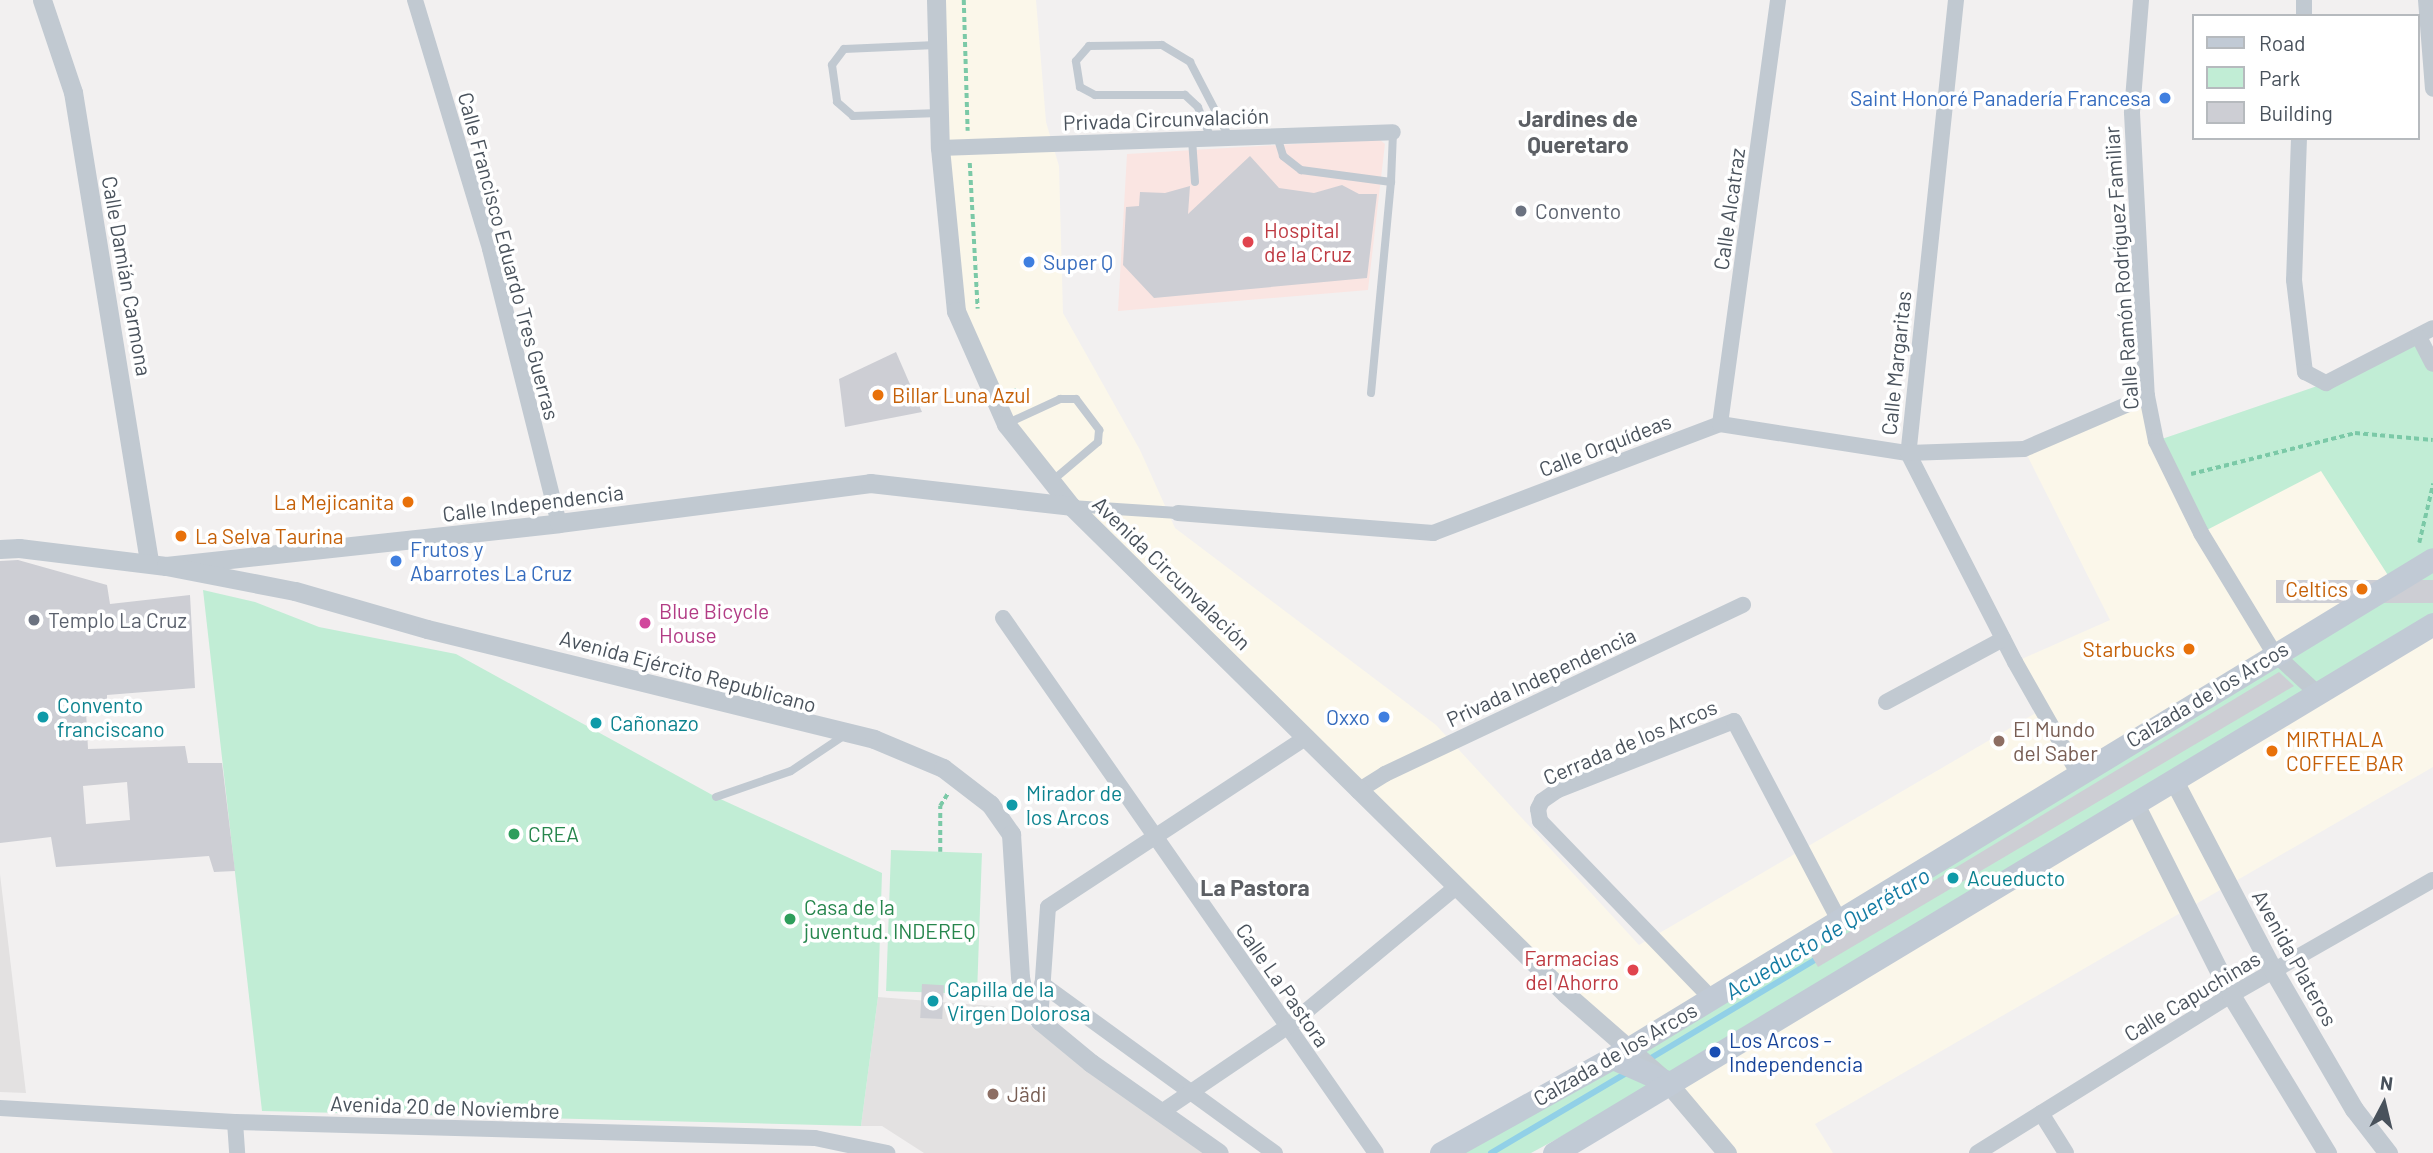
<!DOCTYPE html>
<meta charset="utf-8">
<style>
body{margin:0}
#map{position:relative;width:2433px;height:1153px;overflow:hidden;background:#f2f0f0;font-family:Barlow,sans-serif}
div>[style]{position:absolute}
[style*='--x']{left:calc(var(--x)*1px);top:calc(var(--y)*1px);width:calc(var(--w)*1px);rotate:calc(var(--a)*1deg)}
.commercial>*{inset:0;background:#fbf7ea}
.education>*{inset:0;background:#e3e1e1}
.medical>*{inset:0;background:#fae5e2}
.green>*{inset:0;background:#c1edd5;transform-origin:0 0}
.stream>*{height:6px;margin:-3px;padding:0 3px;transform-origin:3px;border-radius:3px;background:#91d0e7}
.building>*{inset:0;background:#cdced4;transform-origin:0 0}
.path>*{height:3.5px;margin-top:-1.75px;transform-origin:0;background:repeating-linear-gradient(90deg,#7bc9a7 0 5px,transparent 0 8.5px)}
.service>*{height:8px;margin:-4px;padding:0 4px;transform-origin:4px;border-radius:4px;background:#c1c9d1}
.pedestrian>*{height:12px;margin:-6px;padding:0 6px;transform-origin:6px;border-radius:6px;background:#c1c9d1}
.minor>*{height:16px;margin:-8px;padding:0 8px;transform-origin:8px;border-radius:8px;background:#c1c9d1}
.tertiary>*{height:19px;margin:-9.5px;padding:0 9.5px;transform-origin:9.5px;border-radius:9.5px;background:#c1c9d1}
.secondary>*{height:23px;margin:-11.5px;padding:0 11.5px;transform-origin:11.5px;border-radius:11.5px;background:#c1cad5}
.dots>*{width:19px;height:19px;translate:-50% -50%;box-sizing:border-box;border:4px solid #fff;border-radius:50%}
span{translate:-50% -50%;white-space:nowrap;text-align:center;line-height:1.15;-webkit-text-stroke:7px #fff;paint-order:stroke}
.shop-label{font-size:21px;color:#366cbe}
.right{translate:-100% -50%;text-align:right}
.left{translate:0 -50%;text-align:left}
.street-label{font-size:21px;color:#49525c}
.worship-label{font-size:21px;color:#5b616d}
.health-label{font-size:21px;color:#be3a42}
.food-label{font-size:21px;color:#c56008}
.hotel-label{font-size:21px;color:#b23c85}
.culture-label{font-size:21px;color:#0d838f}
.education-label{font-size:21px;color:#785e54}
.leisure-label{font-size:21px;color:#27864d}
.transit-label{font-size:21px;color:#164399}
.neighbourhood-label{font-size:23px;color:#5c5f64;font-weight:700}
.water-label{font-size:23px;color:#157ca3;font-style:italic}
.legend{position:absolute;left:2192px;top:14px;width:228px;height:126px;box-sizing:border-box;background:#fff;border:2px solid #b6babe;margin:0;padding:9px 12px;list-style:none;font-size:21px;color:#49525c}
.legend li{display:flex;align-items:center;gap:14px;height:35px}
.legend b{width:35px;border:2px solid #b6babe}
.north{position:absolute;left:2349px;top:1069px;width:70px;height:70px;-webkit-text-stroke:5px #fff;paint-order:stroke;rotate:7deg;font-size:19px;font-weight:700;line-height:28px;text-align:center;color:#49525c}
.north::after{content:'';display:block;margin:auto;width:24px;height:32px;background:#49525c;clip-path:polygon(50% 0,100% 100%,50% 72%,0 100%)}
</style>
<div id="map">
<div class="commercial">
<i style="clip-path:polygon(936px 0,1036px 0,1046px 122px,1059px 166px,1063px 313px,1140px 450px,1175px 528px,1436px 725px,1639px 945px,2041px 710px,2015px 662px,2110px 620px,2024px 449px,2147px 396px,2156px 441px,2322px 471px,2393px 583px,1628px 1049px,1039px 469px,956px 311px)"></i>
<i style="clip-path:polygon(2433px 624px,2433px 767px,1815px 1124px,1833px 1153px,1727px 1153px,1667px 1082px)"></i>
</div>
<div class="education">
<i style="clip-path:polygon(0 874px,26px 1093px,0 1092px)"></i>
<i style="clip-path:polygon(878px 997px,1005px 1007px,1208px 1153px,924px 1153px,882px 1126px,861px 1126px)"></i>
</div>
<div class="medical">
<i style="clip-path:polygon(1379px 139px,1385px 144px,1368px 290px,1118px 311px,1127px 154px)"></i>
</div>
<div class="green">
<i style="clip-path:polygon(2419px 337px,2433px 364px,2433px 559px,2393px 583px,2321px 471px,2201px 533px,2156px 441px,2326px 383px)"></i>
<i style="clip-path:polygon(2433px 572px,2433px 614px,1568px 1133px,1531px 1153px,1463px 1153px)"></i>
<i style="clip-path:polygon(203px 590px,255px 602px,319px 627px,456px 654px,716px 797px,882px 873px,878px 997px,861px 1126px,262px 1111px)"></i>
<i style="left:891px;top:850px;width:91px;height:141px;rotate:2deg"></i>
</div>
<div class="stream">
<i style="--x:1646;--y:1061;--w:203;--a:-30.9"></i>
<i style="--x:1491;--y:1153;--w:159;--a:-30.6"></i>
</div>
<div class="building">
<i style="clip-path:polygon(1250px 156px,1279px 188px,1314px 193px,1342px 185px,1359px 194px,1377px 194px,1367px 278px,1154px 298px,1123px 265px,1126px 207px,1139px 206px,1140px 192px,1165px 193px,1190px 186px,1188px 214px)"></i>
<i style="clip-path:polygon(896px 352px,922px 412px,845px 427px,839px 379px)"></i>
<i style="clip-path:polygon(evenodd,18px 560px,107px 585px,110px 604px,190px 595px,195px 688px,107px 695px,107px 709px,86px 711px,88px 749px,185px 746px,188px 763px,222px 763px,235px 871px,214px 872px,209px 856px,56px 867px,51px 837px,0 843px,0 561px,18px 560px,127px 782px,130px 820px,86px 824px,83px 786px,127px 782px)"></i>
<i style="left:2433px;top:580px;width:23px;height:157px;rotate:90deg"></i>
<i style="clip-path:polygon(2279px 672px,2294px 686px,1818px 967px,1811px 955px)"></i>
<i style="left:922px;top:984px;width:22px;height:34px;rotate:3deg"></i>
</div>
<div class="path">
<i style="--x:964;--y:0;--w:131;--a:88.3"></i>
<i style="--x:970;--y:163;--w:146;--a:86.9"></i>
<i style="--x:1014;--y:389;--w:17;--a:62"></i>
<i style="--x:2191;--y:474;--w:169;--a:-14"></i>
<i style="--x:2355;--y:433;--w:78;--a:5.1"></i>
<i style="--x:2419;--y:543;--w:61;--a:-76.7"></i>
<i style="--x:940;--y:852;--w:46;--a:-90"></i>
<i style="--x:940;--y:806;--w:15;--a:-58"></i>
</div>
<div class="service">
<i style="--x:936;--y:45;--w:92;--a:177.5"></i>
<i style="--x:844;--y:49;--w:20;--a:127"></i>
<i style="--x:832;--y:65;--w:37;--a:82"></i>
<i style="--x:837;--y:102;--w:21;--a:41"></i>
<i style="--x:853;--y:116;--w:86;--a:-2"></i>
<i style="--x:1277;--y:136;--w:21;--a:73"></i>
<i style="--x:1283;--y:156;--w:23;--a:38"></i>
<i style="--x:1301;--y:170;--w:91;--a:7.6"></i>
<i style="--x:1391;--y:182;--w:50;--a:-87.7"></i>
<i style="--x:1211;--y:138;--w:34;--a:-113"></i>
<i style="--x:1198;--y:107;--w:18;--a:-137"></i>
<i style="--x:1185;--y:95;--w:90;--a:180"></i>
<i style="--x:1095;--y:95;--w:17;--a:-152"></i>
<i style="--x:1080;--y:87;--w:26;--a:-99"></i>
<i style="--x:1076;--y:61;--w:20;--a:-49"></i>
<i style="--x:1089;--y:46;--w:73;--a:-0.8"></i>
<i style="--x:1162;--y:45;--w:33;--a:31"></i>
<i style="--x:1190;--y:62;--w:85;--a:62.5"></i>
<i style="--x:1192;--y:139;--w:43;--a:86"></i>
<i style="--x:1371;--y:393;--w:212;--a:-84.6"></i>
<i style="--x:1006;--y:424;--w:60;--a:-24.8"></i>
<i style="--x:1060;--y:399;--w:16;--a:0"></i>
<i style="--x:1076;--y:399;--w:39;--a:53"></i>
<i style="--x:1099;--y:430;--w:12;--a:95"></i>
<i style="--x:1098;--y:442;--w:60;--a:139.7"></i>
<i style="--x:716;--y:797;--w:79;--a:-19.1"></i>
<i style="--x:791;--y:771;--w:65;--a:-33.7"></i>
</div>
<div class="pedestrian">
<i style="--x:1071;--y:506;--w:107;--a:3.7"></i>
</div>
<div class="minor">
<i style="--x:415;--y:0;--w:260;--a:73.2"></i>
<i style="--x:490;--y:249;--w:283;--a:75.9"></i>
<i style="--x:1956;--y:0;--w:456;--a:96"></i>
<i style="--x:1908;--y:453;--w:235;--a:62.9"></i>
<i style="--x:2015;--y:662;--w:128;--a:60.4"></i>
<i style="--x:2141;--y:0;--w:113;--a:94.6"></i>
<i style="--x:2132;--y:113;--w:283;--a:87"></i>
<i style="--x:2147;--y:396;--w:46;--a:78.7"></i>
<i style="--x:2156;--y:441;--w:102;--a:63.9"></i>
<i style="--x:2201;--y:533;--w:140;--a:58.7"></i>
<i style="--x:2274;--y:653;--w:59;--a:42.9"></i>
<i style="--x:2426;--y:0;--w:89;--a:85.5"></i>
<i style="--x:2304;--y:16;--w:16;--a:-90"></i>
<i style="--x:2299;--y:138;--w:142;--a:92"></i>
<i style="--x:2294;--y:280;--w:93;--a:83.2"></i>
<i style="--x:2305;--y:372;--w:24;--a:28"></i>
<i style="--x:2326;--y:383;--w:120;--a:-27.2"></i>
<i style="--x:940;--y:148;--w:453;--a:-2"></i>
<i style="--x:2419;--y:337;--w:30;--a:63"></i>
<i style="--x:1720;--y:424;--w:428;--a:-82.2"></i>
<i style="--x:1178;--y:513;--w:256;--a:4.5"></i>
<i style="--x:1433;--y:533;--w:307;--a:-20.8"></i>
<i style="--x:1720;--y:424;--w:190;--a:8.8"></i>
<i style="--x:1908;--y:453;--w:116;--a:-2"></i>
<i style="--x:2024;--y:449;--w:134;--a:-23.3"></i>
<i style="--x:1003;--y:618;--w:652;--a:55.12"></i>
<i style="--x:1886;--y:702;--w:133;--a:-28.3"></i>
<i style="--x:1358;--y:791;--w:32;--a:-32"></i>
<i style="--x:1385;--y:774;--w:396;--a:-25.3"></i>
<i style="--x:1042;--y:984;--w:288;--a:36"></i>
<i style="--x:1711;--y:998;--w:246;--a:-134"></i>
<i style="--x:1540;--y:821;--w:12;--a:-99"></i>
<i style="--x:1538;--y:809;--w:9;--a:-63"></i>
<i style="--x:1542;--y:801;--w:19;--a:-35"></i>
<i style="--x:1558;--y:790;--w:189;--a:-21.4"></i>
<i style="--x:1734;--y:721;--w:225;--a:62.2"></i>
<i style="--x:1040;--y:1021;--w:114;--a:-86"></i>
<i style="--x:1048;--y:907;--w:310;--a:-33.3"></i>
<i style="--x:0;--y:1108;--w:235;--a:3.4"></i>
<i style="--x:235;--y:1122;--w:580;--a:1.58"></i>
<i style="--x:815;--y:1138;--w:74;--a:11.8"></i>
<i style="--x:1160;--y:1113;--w:153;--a:-34.1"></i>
<i style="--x:1287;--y:1027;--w:219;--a:-39.6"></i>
<i style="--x:2041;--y:1113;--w:47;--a:58"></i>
<i style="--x:235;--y:1122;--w:31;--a:86"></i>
<i style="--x:1977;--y:1153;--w:299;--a:-31.9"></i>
<i style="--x:2231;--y:995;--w:232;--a:-29.7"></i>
</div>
<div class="tertiary">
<i style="--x:42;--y:0;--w:97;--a:71.4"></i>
<i style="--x:73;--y:92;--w:477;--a:80.8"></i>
<i style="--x:936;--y:0;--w:148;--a:88.5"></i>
<i style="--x:940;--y:148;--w:164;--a:84.4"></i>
<i style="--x:956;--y:311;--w:124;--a:66.1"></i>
<i style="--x:1006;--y:424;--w:105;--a:51.6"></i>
<i style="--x:1071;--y:506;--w:695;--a:44.59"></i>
<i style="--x:1566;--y:994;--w:134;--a:41.1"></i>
<i style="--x:1667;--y:1082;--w:93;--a:49.8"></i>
<i style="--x:0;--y:549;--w:19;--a:-3"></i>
<i style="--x:19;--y:548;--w:148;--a:7"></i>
<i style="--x:166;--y:566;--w:395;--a:-6.2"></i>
<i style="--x:559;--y:523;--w:314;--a:-7.3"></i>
<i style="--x:870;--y:483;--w:202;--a:6.5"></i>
<i style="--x:166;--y:566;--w:131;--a:11"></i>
<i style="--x:295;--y:591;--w:137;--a:16.1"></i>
<i style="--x:427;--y:629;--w:460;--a:13.8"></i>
<i style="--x:874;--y:739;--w:75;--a:22.8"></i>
<i style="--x:943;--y:768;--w:59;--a:37.5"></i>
<i style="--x:990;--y:804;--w:37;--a:55"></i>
<i style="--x:1011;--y:834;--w:143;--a:86.4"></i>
<i style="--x:1020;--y:977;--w:21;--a:79"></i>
<i style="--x:1024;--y:998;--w:28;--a:55"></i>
<i style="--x:1040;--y:1021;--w:66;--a:39.5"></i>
<i style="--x:1091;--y:1063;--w:156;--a:35.1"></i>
<i style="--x:2173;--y:779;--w:216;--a:62.4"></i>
<i style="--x:2273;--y:970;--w:161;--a:59.8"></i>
<i style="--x:2354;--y:1109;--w:56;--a:52.3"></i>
<i style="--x:2134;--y:802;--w:216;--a:63.3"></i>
<i style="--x:2231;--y:995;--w:185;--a:58.7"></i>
</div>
<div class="secondary">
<i style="--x:1613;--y:1058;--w:59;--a:24"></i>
<i style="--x:1441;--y:1153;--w:214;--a:-29.1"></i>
<i style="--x:1628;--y:1049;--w:942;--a:-31.33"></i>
<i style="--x:1554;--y:1153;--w:1026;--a:-31.04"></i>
</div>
<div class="dots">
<i style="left:2165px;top:98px;background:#3f7fe0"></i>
<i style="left:1521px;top:211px;background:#6b7280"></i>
<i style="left:1248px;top:242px;background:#e0444e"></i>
<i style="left:1029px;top:262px;background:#3f7fe0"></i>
<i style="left:878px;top:395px;background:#e8710a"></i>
<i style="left:408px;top:502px;background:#e8710a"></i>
<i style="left:181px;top:536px;background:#e8710a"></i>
<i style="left:396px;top:561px;background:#3f7fe0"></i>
<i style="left:2362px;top:589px;background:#e8710a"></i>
<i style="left:34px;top:620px;background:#6b7280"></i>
<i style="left:645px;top:623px;background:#d1479c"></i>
<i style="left:2189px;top:649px;background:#e8710a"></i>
<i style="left:43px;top:717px;background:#0f9aa8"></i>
<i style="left:1384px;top:717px;background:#3f7fe0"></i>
<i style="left:596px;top:723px;background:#0f9aa8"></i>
<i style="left:1999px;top:741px;background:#8d6e63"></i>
<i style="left:2272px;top:751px;background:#e8710a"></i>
<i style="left:1012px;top:805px;background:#0f9aa8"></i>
<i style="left:514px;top:834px;background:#2e9e5b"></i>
<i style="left:1953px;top:878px;background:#0f9aa8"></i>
<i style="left:790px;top:919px;background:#2e9e5b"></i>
<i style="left:1633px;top:970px;background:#e0444e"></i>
<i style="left:933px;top:1001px;background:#0f9aa8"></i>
<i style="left:1715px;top:1052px;background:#1a4fb4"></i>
<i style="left:993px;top:1094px;background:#8d6e63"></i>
</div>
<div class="shop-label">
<span class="right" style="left:2151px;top:98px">Saint Honoré Panadería Francesa</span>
<span class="left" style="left:1043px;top:262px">Super Q</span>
<span class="left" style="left:410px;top:561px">Frutos y<br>Abarrotes La Cruz</span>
<span class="right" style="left:1370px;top:717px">Oxxo</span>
</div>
<div class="street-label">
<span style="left:1166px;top:119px;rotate:-2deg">Privada Circunvalación</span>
<span style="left:1729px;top:209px;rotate:-82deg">Calle Alcatraz</span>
<span style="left:509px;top:256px;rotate:75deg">Calle Francisco Eduardo Tres Guerras</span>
<span style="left:2121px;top:268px;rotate:-94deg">Calle Ramón Rodríguez Familiar</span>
<span style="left:127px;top:276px;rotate:80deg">Calle Damián Carmona</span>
<span style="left:1896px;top:363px;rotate:-84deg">Calle Margaritas</span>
<span style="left:1605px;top:445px;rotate:-21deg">Calle Orquídeas</span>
<span style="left:533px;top:503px;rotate:-7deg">Calle Independencia</span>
<span style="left:1172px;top:573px;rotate:44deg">Avenida Circunvalación</span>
<span style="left:688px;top:671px;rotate:15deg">Avenida Ejército Republicano</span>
<span style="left:1541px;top:677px;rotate:-25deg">Privada Independencia</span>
<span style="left:2207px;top:694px;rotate:-31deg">Calzada de los Arcos</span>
<span style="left:1630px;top:742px;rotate:-23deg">Cerrada de los Arcos</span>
<span style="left:2295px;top:958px;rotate:61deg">Avenida Plateros</span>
<span style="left:1283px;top:985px;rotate:55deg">Calle La Pastora</span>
<span style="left:2192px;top:996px;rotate:-31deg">Calle Capuchinas</span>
<span style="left:1615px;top:1054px;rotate:-30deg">Calzada de los Arcos</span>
<span style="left:445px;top:1107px;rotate:2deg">Avenida 20 de Noviembre</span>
</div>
<div class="worship-label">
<span class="left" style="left:1535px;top:211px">Convento</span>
<span class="left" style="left:48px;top:620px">Templo La Cruz</span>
</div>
<div class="health-label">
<span class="left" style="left:1264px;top:242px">Hospital<br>de la Cruz</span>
<span class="right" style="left:1619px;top:970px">Farmacias<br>del Ahorro</span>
</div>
<div class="food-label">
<span class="left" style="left:892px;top:395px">Billar Luna Azul</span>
<span class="right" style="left:394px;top:502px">La Mejicanita</span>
<span class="left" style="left:195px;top:536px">La Selva Taurina</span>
<span class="right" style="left:2348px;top:589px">Celtics</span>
<span class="right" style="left:2175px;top:649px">Starbucks</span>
<span class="left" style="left:2286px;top:751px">MIRTHALA<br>COFFEE BAR</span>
</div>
<div class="hotel-label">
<span class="left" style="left:659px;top:623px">Blue Bicycle<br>House</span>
</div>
<div class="culture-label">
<span class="left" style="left:57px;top:717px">Convento<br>franciscano</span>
<span class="left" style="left:610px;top:723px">Cañonazo</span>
<span class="left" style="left:1026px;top:805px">Mirador de<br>los Arcos</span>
<span class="left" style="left:1967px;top:878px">Acueducto</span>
<span class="left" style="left:947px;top:1001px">Capilla de la<br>Virgen Dolorosa</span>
</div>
<div class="education-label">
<span class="left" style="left:2013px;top:741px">El Mundo<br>del Saber</span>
<span class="left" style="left:1007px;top:1094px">Jädi</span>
</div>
<div class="leisure-label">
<span class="left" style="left:528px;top:834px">CREA</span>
<span class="left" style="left:804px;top:919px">Casa de la<br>juventud. INDEREQ</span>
</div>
<div class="transit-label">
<span class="left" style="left:1729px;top:1052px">Los Arcos -<br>Independencia</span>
</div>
<div class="neighbourhood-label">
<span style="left:1578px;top:131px">Jardines de<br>Queretaro</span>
<span style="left:1255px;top:887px">La Pastora</span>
</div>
<div class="water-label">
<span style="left:1827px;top:933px;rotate:-31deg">Acueducto de Querétaro</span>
</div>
<ul class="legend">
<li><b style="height:9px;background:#c1cad5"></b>Road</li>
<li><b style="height:19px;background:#c1edd5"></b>Park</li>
<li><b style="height:19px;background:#cdced4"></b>Building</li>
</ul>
<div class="north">N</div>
</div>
